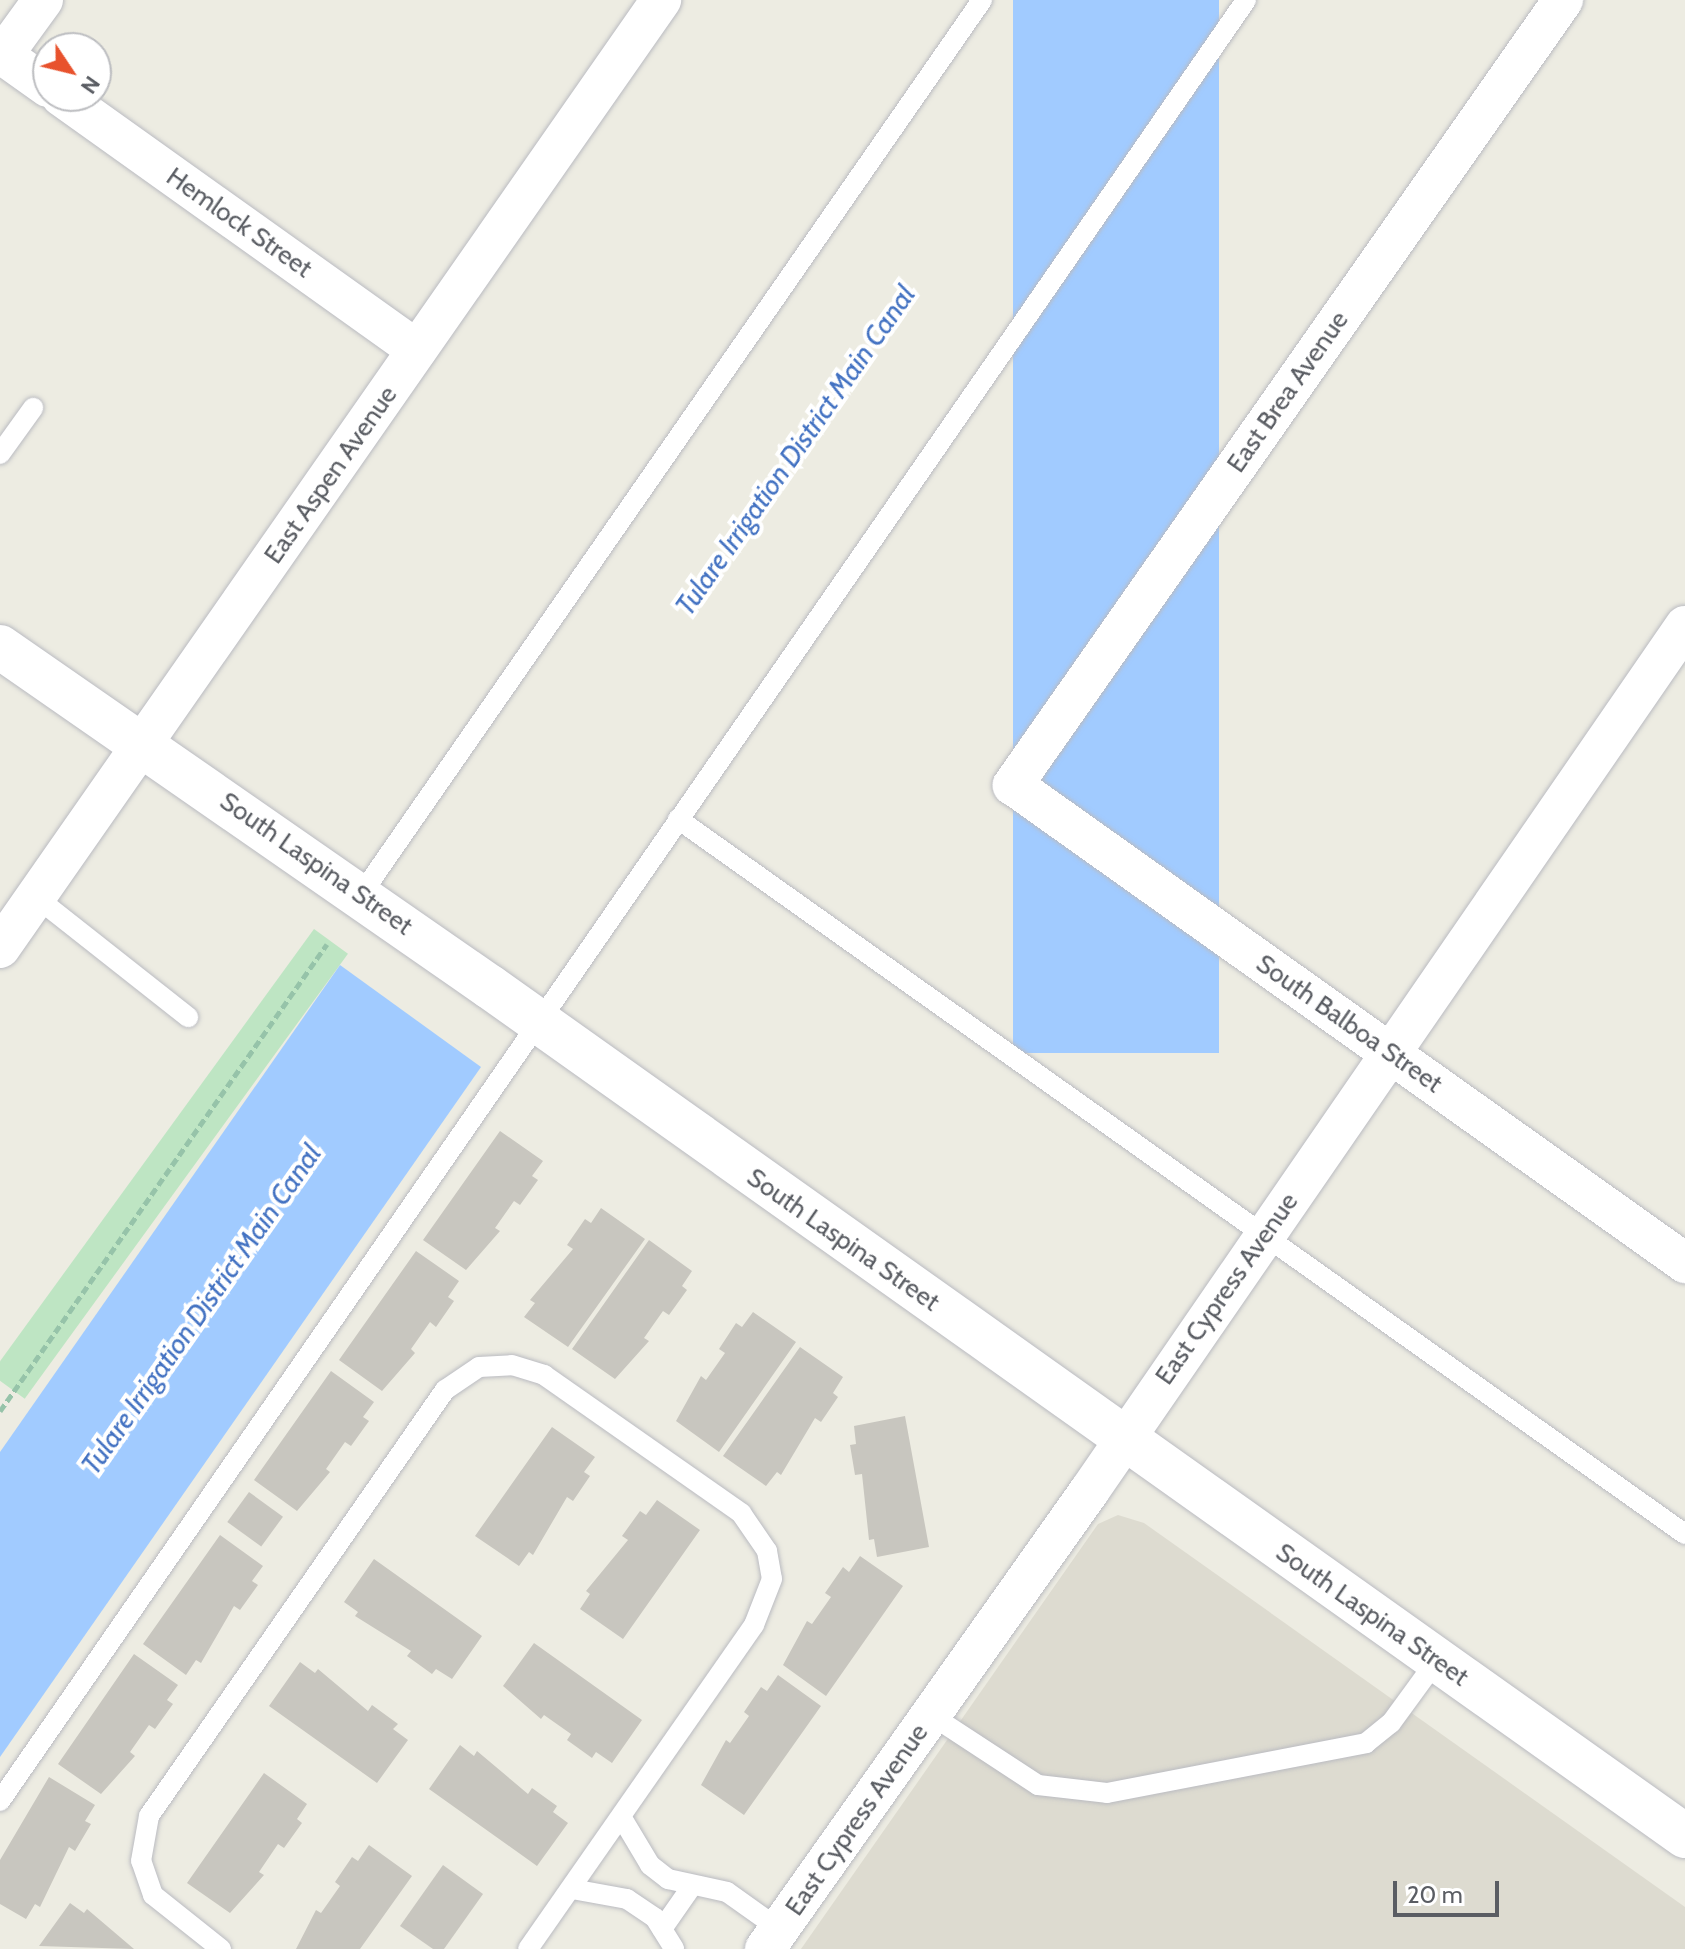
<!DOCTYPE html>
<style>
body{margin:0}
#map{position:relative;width:1685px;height:1949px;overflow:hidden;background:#edece2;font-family:Cabin,sans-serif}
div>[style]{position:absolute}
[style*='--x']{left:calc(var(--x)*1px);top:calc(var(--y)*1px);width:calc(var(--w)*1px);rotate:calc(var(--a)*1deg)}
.education>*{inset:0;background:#dddbd0}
.green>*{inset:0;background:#bee5c3;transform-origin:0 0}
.water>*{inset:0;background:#a1cbff;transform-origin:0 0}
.building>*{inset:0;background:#c8c6bf;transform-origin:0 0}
.path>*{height:5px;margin-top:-2.5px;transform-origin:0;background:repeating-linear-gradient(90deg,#96c3a9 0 8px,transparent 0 12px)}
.roads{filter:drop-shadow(0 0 2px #babbc1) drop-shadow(0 0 2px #babbc1)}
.lane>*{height:20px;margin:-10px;padding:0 10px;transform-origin:10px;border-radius:10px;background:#fff}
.street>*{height:40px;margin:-20px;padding:0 20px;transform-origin:20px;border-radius:20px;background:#fff}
.secondary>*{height:44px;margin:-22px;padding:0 22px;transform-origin:22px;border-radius:22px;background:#fff}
span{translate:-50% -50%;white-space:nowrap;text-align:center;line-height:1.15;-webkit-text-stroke:8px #fff;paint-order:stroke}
.street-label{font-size:26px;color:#5a5d63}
.water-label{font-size:28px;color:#4372c2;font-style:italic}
.north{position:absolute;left:32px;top:32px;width:80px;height:80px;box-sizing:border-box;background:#fff;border:2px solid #bdbec1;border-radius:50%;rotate:125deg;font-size:22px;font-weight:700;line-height:32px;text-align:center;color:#5a5d63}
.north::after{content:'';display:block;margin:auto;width:28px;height:36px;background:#e8522d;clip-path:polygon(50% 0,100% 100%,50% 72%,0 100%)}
.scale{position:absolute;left:1393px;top:1881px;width:106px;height:36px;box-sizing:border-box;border:4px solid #5a5d63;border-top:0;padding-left:10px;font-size:24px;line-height:28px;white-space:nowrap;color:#5a5d63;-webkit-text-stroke:6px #fff;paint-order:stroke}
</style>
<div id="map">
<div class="education">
<i style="clip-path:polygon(1118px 1515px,1144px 1523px,1685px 1907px,1685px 1949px,801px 1949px,1098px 1524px)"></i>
</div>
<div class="green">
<i style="left:314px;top:929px;width:42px;height:550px;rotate:36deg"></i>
</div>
<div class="water">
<i style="left:1013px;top:0;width:206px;height:1053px"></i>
<i style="clip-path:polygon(340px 965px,481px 1067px,0 1757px,0 1452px)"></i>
</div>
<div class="building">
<i style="clip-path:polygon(500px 1131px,543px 1161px,532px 1176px,538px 1180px,520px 1205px,514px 1201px,495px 1228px,500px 1231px,466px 1270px,423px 1240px)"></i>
<i style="clip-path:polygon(601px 1208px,645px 1239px,568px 1347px,524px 1317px,535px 1303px,530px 1300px,573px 1249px,567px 1245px,585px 1219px,591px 1223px)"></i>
<i style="clip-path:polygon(649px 1240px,692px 1271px,682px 1286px,687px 1290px,669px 1315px,663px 1311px,644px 1338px,649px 1341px,615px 1379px,572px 1349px)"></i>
<i style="clip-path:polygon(416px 1251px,459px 1281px,448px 1297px,454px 1301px,436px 1327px,430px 1322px,411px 1349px,415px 1353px,382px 1391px,339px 1360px)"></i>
<i style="clip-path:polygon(753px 1312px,796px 1342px,719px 1452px,676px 1421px,701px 1376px,706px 1380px,725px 1353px,719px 1349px,736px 1323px,742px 1327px)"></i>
<i style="clip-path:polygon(800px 1347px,843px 1377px,833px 1393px,838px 1397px,821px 1422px,815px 1418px,781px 1475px,777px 1472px,766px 1486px,723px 1456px)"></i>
<i style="clip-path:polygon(331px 1371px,374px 1402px,363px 1417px,369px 1421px,351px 1446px,345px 1442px,326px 1469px,330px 1472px,297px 1511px,254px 1480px)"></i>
<i style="clip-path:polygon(905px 1416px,929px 1547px,877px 1557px,874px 1539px,869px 1540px,862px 1474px,855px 1475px,850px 1445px,856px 1444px,854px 1426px)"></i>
<i style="clip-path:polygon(552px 1427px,595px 1457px,584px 1472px,590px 1476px,573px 1501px,567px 1497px,533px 1555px,529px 1552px,519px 1566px,475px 1536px)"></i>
<i style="left:249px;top:1492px;width:42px;height:37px;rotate:36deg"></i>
<i style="clip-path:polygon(657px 1500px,700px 1530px,623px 1639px,580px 1609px,590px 1594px,586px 1591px,628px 1540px,622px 1536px,640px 1511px,646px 1515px)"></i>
<i style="clip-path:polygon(220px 1535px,263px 1566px,252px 1581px,258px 1585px,240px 1610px,234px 1606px,201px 1663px,196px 1660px,186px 1675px,143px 1644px)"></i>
<i style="clip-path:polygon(860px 1556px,903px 1586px,826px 1696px,783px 1665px,807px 1621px,812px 1624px,831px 1597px,825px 1593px,843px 1567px,849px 1572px)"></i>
<i style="clip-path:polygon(374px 1559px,482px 1636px,452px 1679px,436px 1669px,432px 1674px,407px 1656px,411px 1651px,355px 1616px,358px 1612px,344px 1602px)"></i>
<i style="clip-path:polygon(534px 1643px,642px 1720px,612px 1763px,596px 1752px,592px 1758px,567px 1740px,571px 1734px,544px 1715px,541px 1719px,503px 1686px)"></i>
<i style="clip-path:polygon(134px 1654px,178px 1685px,167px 1700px,173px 1704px,155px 1729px,149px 1725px,130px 1752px,135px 1756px,101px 1794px,58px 1764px)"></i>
<i style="clip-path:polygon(300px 1662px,315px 1673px,318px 1669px,368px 1711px,372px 1705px,398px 1724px,393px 1729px,408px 1740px,377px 1783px,269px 1706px)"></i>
<i style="clip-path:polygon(778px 1675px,821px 1706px,744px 1815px,701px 1785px,726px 1740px,730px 1743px,749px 1716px,744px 1712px,761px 1687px,767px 1691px)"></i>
<i style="clip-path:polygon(460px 1745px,474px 1756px,477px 1751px,528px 1794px,532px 1788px,557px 1806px,553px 1812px,568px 1823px,537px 1866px,429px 1789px)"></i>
<i style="clip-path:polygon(264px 1773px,307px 1804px,297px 1819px,302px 1823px,284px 1848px,278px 1844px,259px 1872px,264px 1875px,230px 1913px,187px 1883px)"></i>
<i style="clip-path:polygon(49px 1777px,95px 1805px,85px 1821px,91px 1824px,75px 1851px,69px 1847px,40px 1907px,35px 1904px,26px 1919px,0 1904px,0 1860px)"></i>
<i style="clip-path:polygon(369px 1845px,412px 1876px,360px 1949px,296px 1949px,316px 1910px,321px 1913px,340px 1886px,335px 1882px,352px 1857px,358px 1861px)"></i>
<i style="clip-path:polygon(443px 1865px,483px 1894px,444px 1949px,433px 1949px,400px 1926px)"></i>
<i style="clip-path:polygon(70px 1903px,84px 1913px,87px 1909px,134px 1949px,39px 1946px)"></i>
</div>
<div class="path">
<i style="--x:0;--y:1411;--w:570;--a:-55"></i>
</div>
<div class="roads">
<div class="lane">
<i style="--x:0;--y:454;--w:57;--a:-54.3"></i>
<i style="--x:678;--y:819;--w:1235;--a:35.38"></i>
<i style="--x:360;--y:896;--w:1091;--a:-55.23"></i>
<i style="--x:36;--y:897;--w:194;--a:38.3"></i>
<i style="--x:931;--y:1715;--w:128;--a:33.2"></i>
<i style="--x:1038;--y:1785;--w:69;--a:6.6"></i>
<i style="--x:1107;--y:1793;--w:264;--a:-10.9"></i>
<i style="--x:1366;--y:1743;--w:32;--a:-39"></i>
<i style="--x:1391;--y:1723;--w:78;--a:-53.9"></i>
<i style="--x:0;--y:1801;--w:2190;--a:-55.32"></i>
<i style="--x:622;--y:1818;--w:55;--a:59.2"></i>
<i style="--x:650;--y:1865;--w:23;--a:38"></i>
<i style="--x:668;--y:1879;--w:60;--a:12.4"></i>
<i style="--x:727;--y:1892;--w:64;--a:35.4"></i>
<i style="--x:572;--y:1889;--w:56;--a:10.3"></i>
<i style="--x:627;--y:1899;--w:34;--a:34"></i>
<i style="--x:655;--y:1918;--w:36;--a:58"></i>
<i style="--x:662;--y:1929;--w:52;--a:-55.1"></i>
<i style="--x:221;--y:1949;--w:87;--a:-141.5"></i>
<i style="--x:153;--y:1895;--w:36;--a:-109"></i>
<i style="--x:141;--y:1861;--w:46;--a:-79.9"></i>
<i style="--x:149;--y:1816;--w:519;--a:-55.21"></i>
<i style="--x:445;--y:1390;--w:41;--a:-34.1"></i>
<i style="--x:479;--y:1367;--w:33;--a:-3"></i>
<i style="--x:512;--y:1365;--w:34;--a:17"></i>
<i style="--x:544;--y:1375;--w:241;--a:35"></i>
<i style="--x:741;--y:1513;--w:46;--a:55.6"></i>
<i style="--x:767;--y:1551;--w:28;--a:80"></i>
<i style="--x:772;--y:1579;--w:49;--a:111.4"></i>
<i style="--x:754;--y:1625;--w:395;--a:124.9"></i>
</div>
<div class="street">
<i style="--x:1563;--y:0;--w:959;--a:125.02"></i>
<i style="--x:1013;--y:785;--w:825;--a:35.42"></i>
<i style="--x:0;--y:53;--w:59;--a:35.3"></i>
<i style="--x:3;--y:55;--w:68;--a:-54"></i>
<i style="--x:61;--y:96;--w:437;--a:35.5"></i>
<i style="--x:0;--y:948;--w:1156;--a:-55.11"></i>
<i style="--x:765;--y:1949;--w:562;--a:-54.7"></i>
<i style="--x:1090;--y:1490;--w:1049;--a:-55.45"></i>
</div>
<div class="secondary">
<i style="--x:0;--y:647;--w:596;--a:34.76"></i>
<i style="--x:490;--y:987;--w:1466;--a:35.39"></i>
</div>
</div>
<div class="street-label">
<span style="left:239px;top:223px;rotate:35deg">Hemlock Street</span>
<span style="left:1288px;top:392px;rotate:-55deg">East Brea Avenue</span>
<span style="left:331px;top:475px;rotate:-55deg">East Aspen Avenue</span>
<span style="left:316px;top:864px;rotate:35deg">South Laspina Street</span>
<span style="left:1349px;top:1024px;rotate:35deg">South Balboa Street</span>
<span style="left:843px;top:1240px;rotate:35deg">South Laspina Street</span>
<span style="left:1227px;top:1289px;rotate:-55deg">East Cypress Avenue</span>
<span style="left:1372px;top:1615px;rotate:35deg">South Laspina Street</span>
<span style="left:857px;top:1820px;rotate:-55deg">East Cypress Avenue</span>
</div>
<div class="water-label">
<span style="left:795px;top:450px;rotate:-55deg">Tulare Irrigation District Main Canal</span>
<span style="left:201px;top:1309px;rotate:-55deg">Tulare Irrigation District Main Canal</span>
</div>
<div class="north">N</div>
<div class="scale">20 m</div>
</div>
